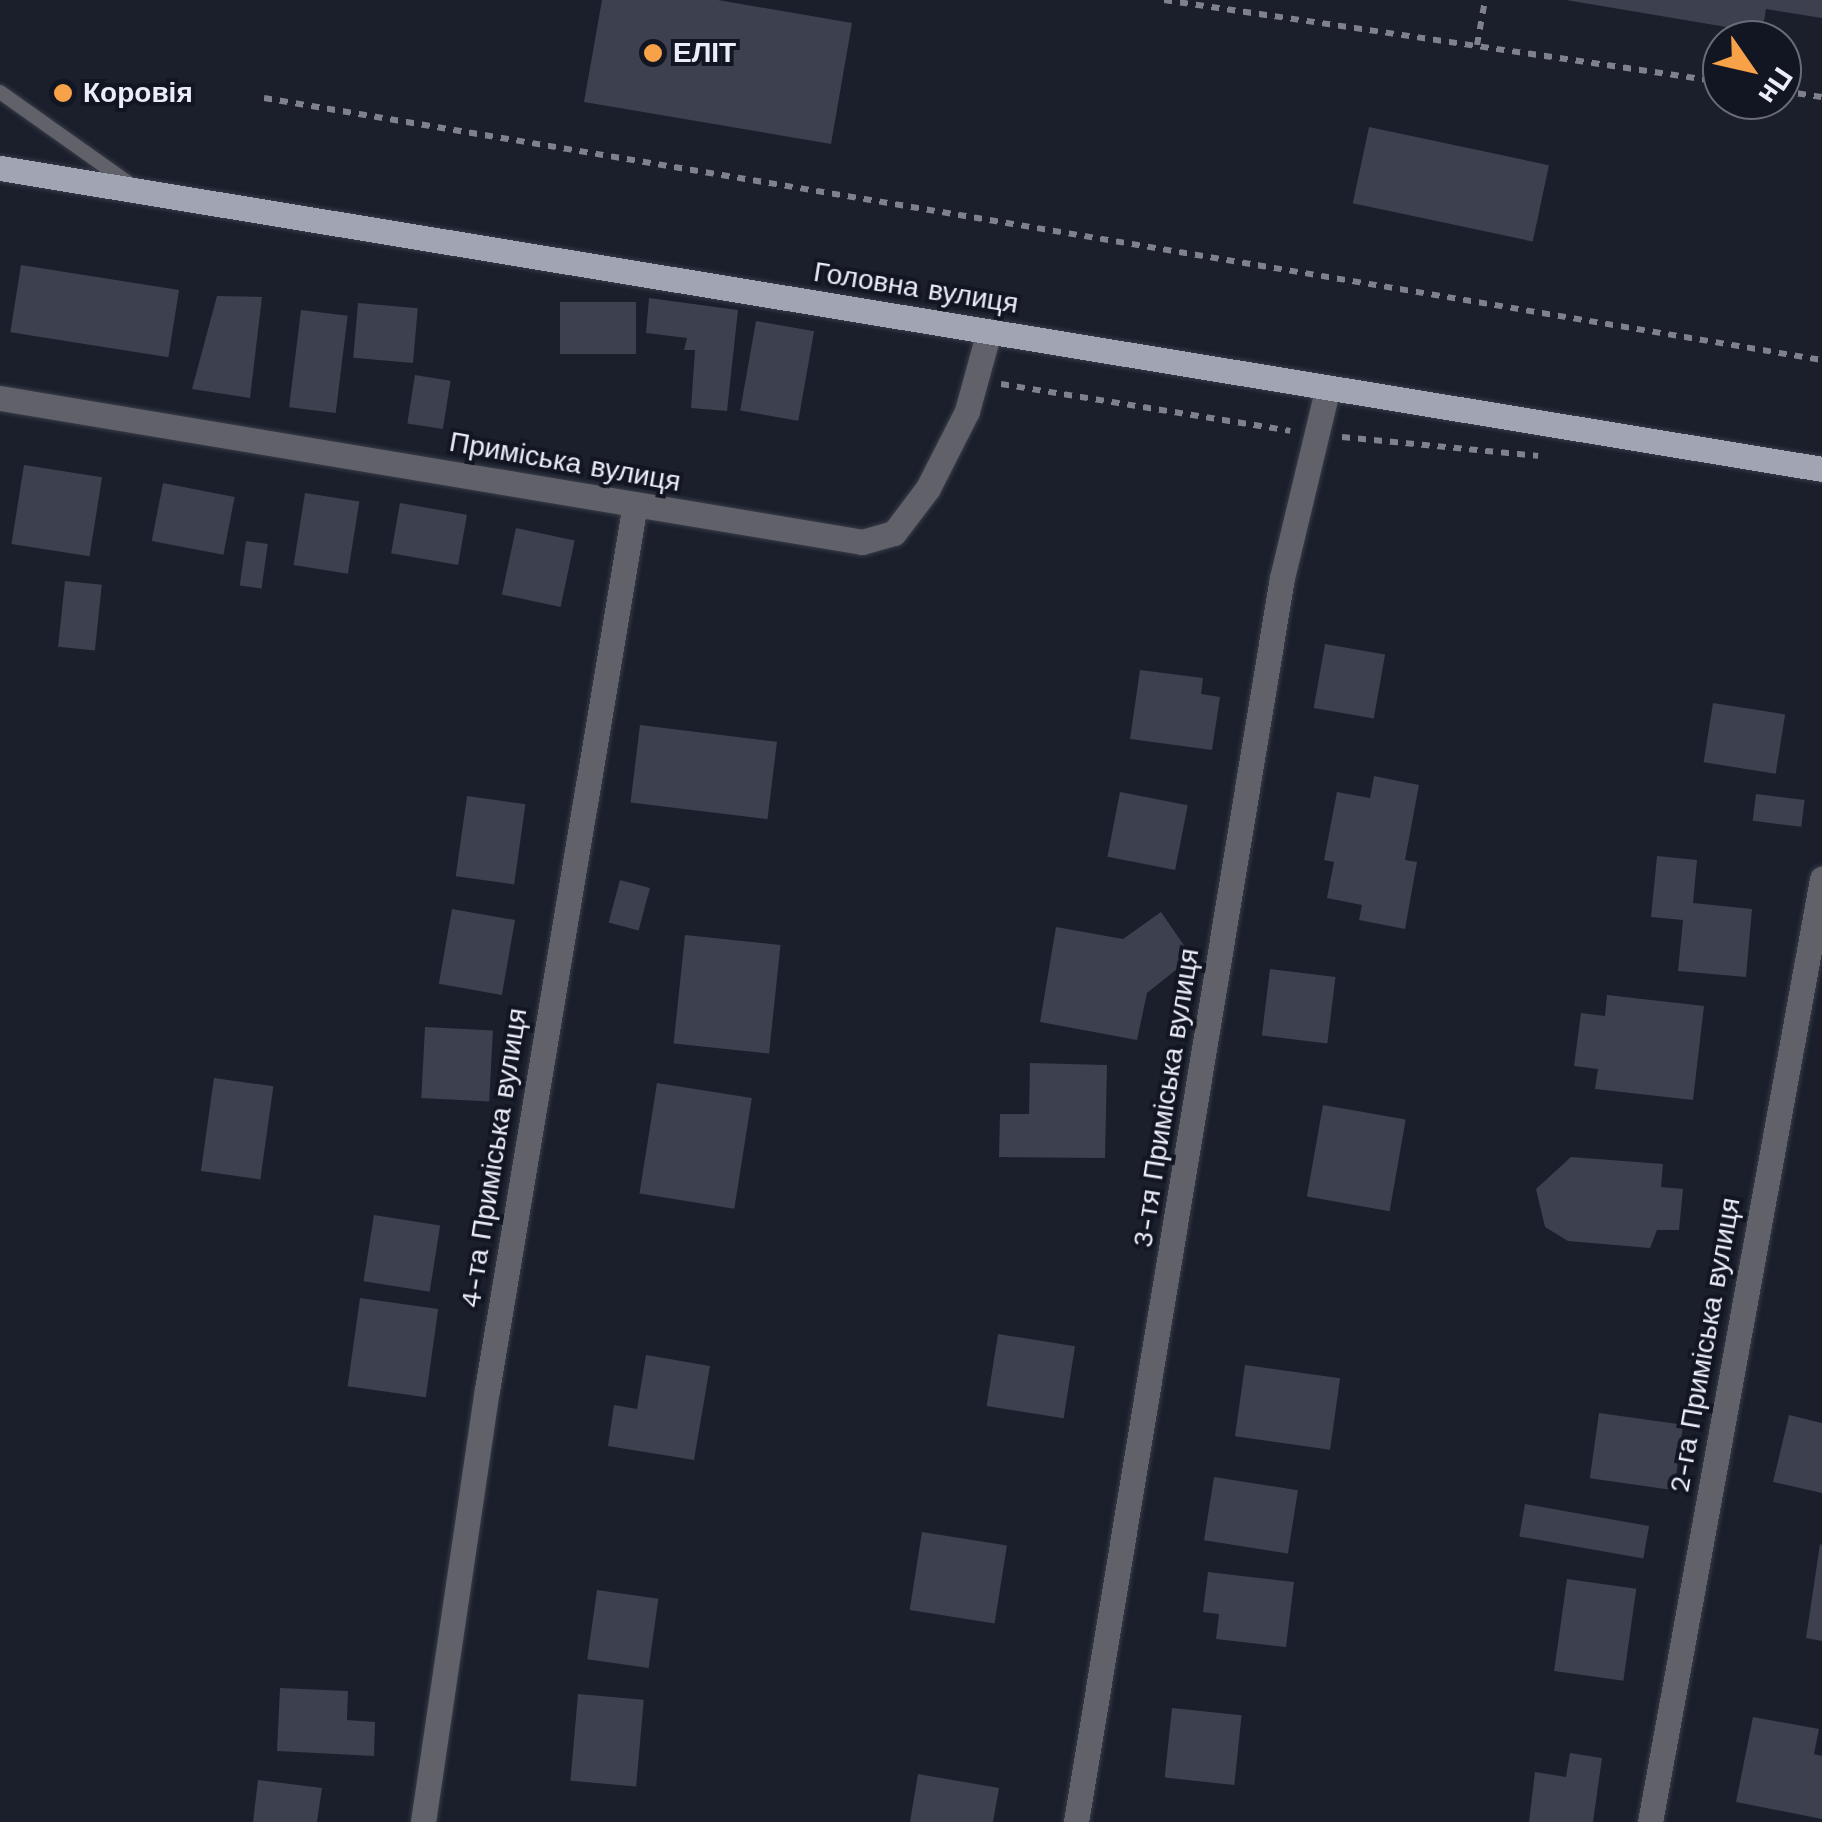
<!DOCTYPE html>
<meta charset="utf-8">
<style>
body{margin:0}
#map{position:relative;width:1822px;height:1822px;overflow:hidden;background:#1b1f2c;font-family:"Work Sans",sans-serif}
div>[style]{position:absolute}
[style*='--x']{left:calc(var(--x)*1px);top:calc(var(--y)*1px);width:calc(var(--w)*1px);rotate:calc(var(--a)*1deg)}
.building>*{inset:0;background:#3c404f;transform-origin:0 0}
.path>*{height:6px;margin-top:-3px;transform-origin:0;background:repeating-linear-gradient(90deg,#7f828e 0 8px,transparent 0 16px)}
.roads{filter:drop-shadow(0 0 2px #383c49) drop-shadow(0 0 2px #383c49)}
.lane>*{height:14px;margin:-7px;padding:0 7px;transform-origin:7px;border-radius:7px;background:#606169}
.street>*{height:25px;margin:-12.5px;padding:0 12.5px;transform-origin:12.5px;border-radius:12.5px;background:#606169}
.primary>*{height:25px;margin:-12.5px;padding:0 12.5px;transform-origin:12.5px;border-radius:12.5px;background:#a0a4b3}
.dots>*{width:28px;height:28px;translate:-50% -50%;box-sizing:border-box;border:5px solid #121522;border-radius:50%}
span{translate:-50% -50%;white-space:nowrap;text-align:center;line-height:1.15;-webkit-text-stroke:8px #121522;paint-order:stroke}
.poi-label{font-size:28px;color:#ebeef8;font-weight:700}
.left{translate:0 -50%;text-align:left}
.street-label{font-size:28px;color:#ebeef8}
.north{position:absolute;left:1702px;top:20px;width:100px;height:100px;box-sizing:border-box;background:#121522;border:2px solid #696c78;border-radius:50%;rotate:124deg;font-size:28px;font-weight:700;line-height:40px;text-align:center;color:#ebeef8}
.north::after{content:'';display:block;margin:auto;width:35px;height:45px;background:#f7a248;clip-path:polygon(50% 0,100% 100%,50% 72%,0 100%)}
</style>
<div id="map">
<div class="building">
<i style="clip-path:polygon(602px 0,718px 0,852px 23px,831px 144px,584px 102px)"></i>
<i style="clip-path:polygon(1566px 0,1822px 0,1822px 18px,1766px 9px,1762px 33px)"></i>
<i style="left:1369px;top:127px;width:184px;height:78px;rotate:12deg"></i>
<i style="left:21px;top:265px;width:160px;height:68px;rotate:9deg"></i>
<i style="clip-path:polygon(217px 296px,262px 297px,250px 398px,192px 389px)"></i>
<i style="clip-path:polygon(649px 298px,738px 310px,727px 411px,691px 408px,695px 350px,684px 350px,687px 338px,646px 333px)"></i>
<i style="left:560px;top:302px;width:76px;height:52px"></i>
<i style="left:358px;top:303px;width:60px;height:55px;rotate:5deg"></i>
<i style="left:301px;top:310px;width:47px;height:98px;rotate:7deg"></i>
<i style="left:756px;top:321px;width:59px;height:91px;rotate:10deg"></i>
<i style="left:415px;top:375px;width:36px;height:49px;rotate:9deg"></i>
<i style="left:24px;top:465px;width:79px;height:80px;rotate:9deg"></i>
<i style="left:163px;top:483px;width:73px;height:59px;rotate:11deg"></i>
<i style="left:305px;top:493px;width:55px;height:73px;rotate:9deg"></i>
<i style="left:400px;top:503px;width:68px;height:51px;rotate:10deg"></i>
<i style="left:516px;top:528px;width:60px;height:68px;rotate:12deg"></i>
<i style="left:246px;top:541px;width:22px;height:45px;rotate:8deg"></i>
<i style="left:65px;top:581px;width:37px;height:66px;rotate:6deg"></i>
<i style="left:1325px;top:644px;width:61px;height:65px;rotate:10deg"></i>
<i style="clip-path:polygon(1140px 670px,1203px 678px,1201px 694px,1220px 697px,1212px 750px,1130px 739px)"></i>
<i style="left:1713px;top:703px;width:73px;height:60px;rotate:9deg"></i>
<i style="left:640px;top:725px;width:138px;height:78px;rotate:7deg"></i>
<i style="clip-path:polygon(1374px 776px,1419px 785px,1405px 860px,1417px 862px,1405px 929px,1359px 920px,1362px 905px,1327px 898px,1334px 862px,1324px 860px,1337px 792px,1370px 798px)"></i>
<i style="left:1120px;top:792px;width:69px;height:66px;rotate:11deg"></i>
<i style="left:1756px;top:794px;width:49px;height:27px;rotate:7deg"></i>
<i style="left:467px;top:796px;width:59px;height:81px;rotate:8deg"></i>
<i style="clip-path:polygon(1657px 856px,1697px 860px,1693px 903px,1752px 909px,1746px 977px,1678px 971px,1683px 920px,1651px 917px)"></i>
<i style="left:620px;top:880px;width:31px;height:44px;rotate:15deg"></i>
<i style="left:452px;top:909px;width:64px;height:76px;rotate:10deg"></i>
<i style="clip-path:polygon(1161px 912px,1192px 957px,1147px 993px,1137px 1040px,1040px 1022px,1056px 927px,1123px 939px)"></i>
<i style="left:685px;top:935px;width:96px;height:109px;rotate:6deg"></i>
<i style="left:1270px;top:969px;width:66px;height:67px;rotate:7deg"></i>
<i style="clip-path:polygon(1607px 995px,1704px 1006px,1693px 1100px,1595px 1089px,1598px 1069px,1574px 1066px,1581px 1013px,1605px 1016px)"></i>
<i style="left:425px;top:1027px;width:68px;height:71px;rotate:3deg"></i>
<i style="clip-path:polygon(1030px 1063px,1107px 1065px,1105px 1158px,999px 1157px,1000px 1114px,1029px 1114px)"></i>
<i style="left:214px;top:1078px;width:60px;height:94px;rotate:8deg"></i>
<i style="left:657px;top:1083px;width:96px;height:112px;rotate:9deg"></i>
<i style="left:1323px;top:1105px;width:84px;height:93px;rotate:10deg"></i>
<i style="clip-path:polygon(1571px 1157px,1663px 1164px,1661px 1187px,1683px 1189px,1679px 1230px,1657px 1230px,1650px 1248px,1568px 1241px,1545px 1227px,1536px 1189px)"></i>
<i style="left:374px;top:1215px;width:67px;height:67px;rotate:9deg"></i>
<i style="left:360px;top:1298px;width:79px;height:89px;rotate:8deg"></i>
<i style="left:998px;top:1334px;width:78px;height:73px;rotate:9deg"></i>
<i style="clip-path:polygon(646px 1355px,710px 1366px,694px 1460px,608px 1446px,614px 1405px,637px 1409px)"></i>
<i style="left:1245px;top:1365px;width:96px;height:72px;rotate:8deg"></i>
<i style="left:1599px;top:1413px;width:85px;height:66px;rotate:8deg"></i>
<i style="clip-path:polygon(1789px 1415px,1822px 1423px,1822px 1493px,1773px 1482px)"></i>
<i style="left:1214px;top:1477px;width:85px;height:64px;rotate:9deg"></i>
<i style="left:1525px;top:1504px;width:126px;height:33px;rotate:10deg"></i>
<i style="left:922px;top:1532px;width:86px;height:79px;rotate:9deg"></i>
<i style="clip-path:polygon(1820px 1544px,1822px 1545px,1822px 1641px,1806px 1638px)"></i>
<i style="clip-path:polygon(1208px 1572px,1294px 1582px,1286px 1647px,1216px 1639px,1219px 1614px,1203px 1612px)"></i>
<i style="left:1567px;top:1579px;width:70px;height:93px;rotate:8deg"></i>
<i style="left:597px;top:1590px;width:62px;height:70px;rotate:8deg"></i>
<i style="clip-path:polygon(280px 1688px,348px 1691px,347px 1720px,375px 1722px,374px 1756px,277px 1751px)"></i>
<i style="left:578px;top:1694px;width:66px;height:87px;rotate:5deg"></i>
<i style="left:1172px;top:1708px;width:70px;height:70px;rotate:6deg"></i>
<i style="clip-path:polygon(1753px 1717px,1819px 1729px,1814px 1754px,1822px 1756px,1822px 1819px,1736px 1802px)"></i>
<i style="clip-path:polygon(1570px 1753px,1602px 1758px,1593px 1822px,1529px 1822px,1535px 1772px,1566px 1777px)"></i>
<i style="clip-path:polygon(918px 1774px,999px 1788px,993px 1822px,910px 1822px)"></i>
<i style="clip-path:polygon(258px 1780px,322px 1788px,317px 1822px,253px 1822px)"></i>
</div>
<div class="path">
<i style="--x:1164;--y:0;--w:564;--a:8.36"></i>
<i style="--x:1477;--y:45;--w:46;--a:-79.9"></i>
<i style="--x:1782;--y:91;--w:40;--a:8.5"></i>
<i style="--x:264;--y:98;--w:1580;--a:9.55"></i>
<i style="--x:1001;--y:384;--w:293;--a:9.2"></i>
<i style="--x:1342;--y:437;--w:197;--a:5.5"></i>
</div>
<div class="roads">
<div class="lane">
<i style="--x:0;--y:92;--w:159;--a:35.3"></i>
</div>
<div class="street">
<i style="--x:0;--y:398;--w:874;--a:9.48"></i>
<i style="--x:862;--y:542;--w:33;--a:-16"></i>
<i style="--x:894;--y:533;--w:56;--a:-52.9"></i>
<i style="--x:928;--y:488;--w:86;--a:-63.1"></i>
<i style="--x:967;--y:411;--w:83;--a:-74.6"></i>
<i style="--x:423;--y:1822;--w:437;--a:-81.6"></i>
<i style="--x:487;--y:1390;--w:898;--a:-80.52"></i>
<i style="--x:1076;--y:1822;--w:1261;--a:-80.6"></i>
<i style="--x:1282;--y:578;--w:196;--a:-76.5"></i>
<i style="--x:1650;--y:1822;--w:959;--a:-79.66"></i>
</div>
<div class="primary">
<i style="--x:0;--y:168;--w:1847;--a:9.38"></i>
</div>
</div>
<div class="dots">
<i style="left:653px;top:53px;background:#f7a248"></i>
<i style="left:63px;top:93px;background:#f7a248"></i>
</div>
<div class="poi-label">
<span class="left" style="left:673px;top:53px">ЕЛІТ</span>
<span class="left" style="left:83px;top:93px">Коровія</span>
</div>
<div class="street-label">
<span style="left:916px;top:288px;rotate:9deg">Головна вулиця</span>
<span style="left:565px;top:462px;rotate:10deg">Приміська вулиця</span>
<span style="left:1166px;top:1098px;rotate:-81deg">3-тя Приміська вулиця</span>
<span style="left:494px;top:1158px;rotate:-81deg">4-та Приміська вулиця</span>
<span style="left:1705px;top:1345px;rotate:-80deg">2-га Приміська вулиця</span>
</div>
<div class="north">Пн</div>
</div>
